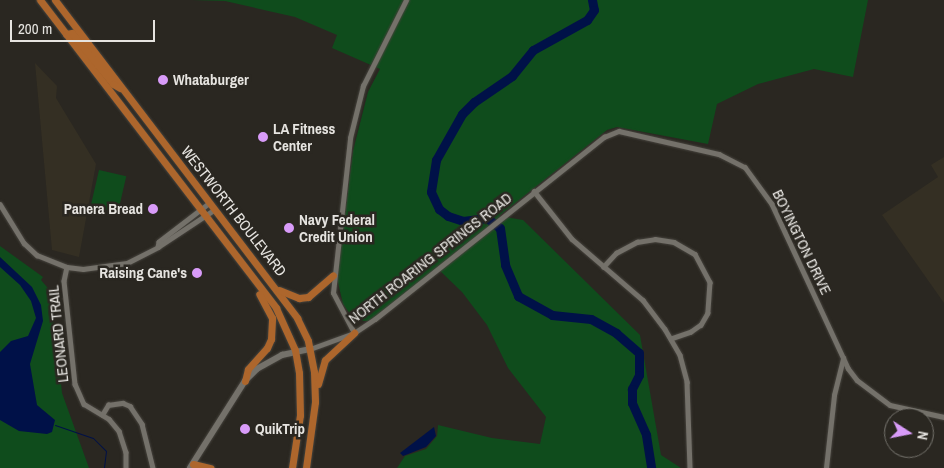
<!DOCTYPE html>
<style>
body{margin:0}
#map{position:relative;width:944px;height:468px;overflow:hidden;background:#2a2721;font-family:"Archivo Narrow",sans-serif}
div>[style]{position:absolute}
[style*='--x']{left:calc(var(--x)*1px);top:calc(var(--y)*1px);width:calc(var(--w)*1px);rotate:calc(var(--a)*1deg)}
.built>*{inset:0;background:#342f23}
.green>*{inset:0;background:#0f4c1c;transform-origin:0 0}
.water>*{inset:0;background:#001148}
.stream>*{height:1px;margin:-0.5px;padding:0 0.5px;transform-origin:0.5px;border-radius:0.5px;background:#001148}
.river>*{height:9px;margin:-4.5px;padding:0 4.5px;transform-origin:4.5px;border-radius:4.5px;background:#001148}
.roads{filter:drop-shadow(0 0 1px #46433d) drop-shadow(0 0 1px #46433d)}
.minor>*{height:4.5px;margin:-2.25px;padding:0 2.25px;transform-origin:2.25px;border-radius:2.25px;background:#74716a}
.tertiary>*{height:5.5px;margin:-2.75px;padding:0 2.75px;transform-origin:2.75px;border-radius:2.75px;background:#74716a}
.primary>*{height:7px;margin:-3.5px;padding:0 3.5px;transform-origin:3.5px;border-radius:3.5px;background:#ad662c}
.dots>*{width:14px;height:14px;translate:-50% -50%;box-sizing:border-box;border:2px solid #2a2721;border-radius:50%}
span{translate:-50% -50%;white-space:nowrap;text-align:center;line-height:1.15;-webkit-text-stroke:5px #2a2721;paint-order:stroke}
.poi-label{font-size:15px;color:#e6e4e0;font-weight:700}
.left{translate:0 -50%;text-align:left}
.right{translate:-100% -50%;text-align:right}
.street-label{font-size:15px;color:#e6e4e0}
.north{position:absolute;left:884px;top:408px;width:50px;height:50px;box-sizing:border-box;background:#2a2721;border:1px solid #75736d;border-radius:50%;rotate:101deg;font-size:14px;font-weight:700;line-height:20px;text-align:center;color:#e6e4e0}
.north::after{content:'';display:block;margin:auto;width:18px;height:22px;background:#d89bf8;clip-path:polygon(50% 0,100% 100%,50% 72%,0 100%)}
.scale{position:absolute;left:10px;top:20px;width:145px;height:22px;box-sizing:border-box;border:2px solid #e6e4e0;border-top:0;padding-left:6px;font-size:15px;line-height:18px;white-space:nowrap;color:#e6e4e0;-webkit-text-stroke:4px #2a2721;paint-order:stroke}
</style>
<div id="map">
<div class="built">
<i style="clip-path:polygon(35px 63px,57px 86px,56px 98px,96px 164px,79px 257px,52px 250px)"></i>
<i style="clip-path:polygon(944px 157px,944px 303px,882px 215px,938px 177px,931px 165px)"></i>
</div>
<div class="green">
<i style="clip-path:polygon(192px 0,868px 0,853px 77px,814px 69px,758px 84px,717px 104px,708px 144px,617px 127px,607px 130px,499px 216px,523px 220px,640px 335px,661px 455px,681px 468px,397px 468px,405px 456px,426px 449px,437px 436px,438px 425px,492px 438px,540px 444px,546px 417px,508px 368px,487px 325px,462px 292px,437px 268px,369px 321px,355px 321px,343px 304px,337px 278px,353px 151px,368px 92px,380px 69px,332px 48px,337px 35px,295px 17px,225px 1px)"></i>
<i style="left:99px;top:170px;width:28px;height:40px;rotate:13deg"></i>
<i style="clip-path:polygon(0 246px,43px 277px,41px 280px,52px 293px,62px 393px,89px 468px,0 468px)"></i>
</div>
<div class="water">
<i style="clip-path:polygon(0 257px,32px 287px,41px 305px,43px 321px,30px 364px,37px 405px,55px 420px,52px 432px,47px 434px,19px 431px,0 420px,0 352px,11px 341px,28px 336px,36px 318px,31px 301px,20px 285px,0 267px)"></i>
<i style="clip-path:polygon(434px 427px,436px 436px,426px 447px,403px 456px,400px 453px)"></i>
</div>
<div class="stream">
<i style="--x:55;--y:425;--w:40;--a:18.9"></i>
<i style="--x:93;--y:438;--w:18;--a:45"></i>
<i style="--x:106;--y:451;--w:17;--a:97"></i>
</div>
<div class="river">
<i style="--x:592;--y:0;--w:10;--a:79"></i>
<i style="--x:594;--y:10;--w:12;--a:125"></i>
<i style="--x:587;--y:20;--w:62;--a:150.9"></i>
<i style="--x:533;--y:50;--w:33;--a:129"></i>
<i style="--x:512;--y:76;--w:46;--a:145.6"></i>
<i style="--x:474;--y:102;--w:17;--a:135"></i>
<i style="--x:462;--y:114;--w:53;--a:119.5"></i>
<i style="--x:436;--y:160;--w:32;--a:99"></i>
<i style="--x:431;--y:192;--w:19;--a:65"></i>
<i style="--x:439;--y:209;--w:11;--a:38"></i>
<i style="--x:448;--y:216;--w:16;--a:18"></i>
<i style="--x:463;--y:221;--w:24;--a:-7"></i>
<i style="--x:487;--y:218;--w:16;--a:38"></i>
<i style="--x:500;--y:228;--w:37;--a:82"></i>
<i style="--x:505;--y:265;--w:34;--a:67"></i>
<i style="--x:518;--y:296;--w:39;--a:29"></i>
<i style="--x:552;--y:315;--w:39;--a:6"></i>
<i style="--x:591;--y:319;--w:29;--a:29"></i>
<i style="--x:616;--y:333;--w:30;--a:41"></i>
<i style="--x:639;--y:353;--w:22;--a:90"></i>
<i style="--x:639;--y:375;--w:16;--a:117"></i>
<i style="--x:632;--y:389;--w:14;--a:90"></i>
<i style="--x:632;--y:403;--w:35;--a:66"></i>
<i style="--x:646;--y:435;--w:33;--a:81"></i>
</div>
<div class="roads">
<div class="minor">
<i style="--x:534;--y:191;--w:61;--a:51.6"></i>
<i style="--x:572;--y:239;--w:94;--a:40.7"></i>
<i style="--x:643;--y:300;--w:36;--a:53"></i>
<i style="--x:665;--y:329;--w:30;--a:60"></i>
<i style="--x:680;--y:355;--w:28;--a:75"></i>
<i style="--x:687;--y:382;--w:86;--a:88"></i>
<i style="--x:210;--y:203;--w:64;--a:142.6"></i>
<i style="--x:159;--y:242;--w:5;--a:101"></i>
<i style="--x:158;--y:247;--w:67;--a:-33.5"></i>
<i style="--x:0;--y:204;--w:46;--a:58.4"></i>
<i style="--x:24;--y:243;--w:18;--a:43"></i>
<i style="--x:37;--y:255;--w:32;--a:22"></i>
<i style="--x:67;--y:267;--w:16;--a:7"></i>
<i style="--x:83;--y:269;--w:44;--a:-7.8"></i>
<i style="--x:127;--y:263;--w:35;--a:-27"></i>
<i style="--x:67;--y:267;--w:14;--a:102"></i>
<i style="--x:64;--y:281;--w:104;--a:83.9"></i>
<i style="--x:75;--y:384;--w:22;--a:66"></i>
<i style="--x:84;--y:404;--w:29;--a:31"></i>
<i style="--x:109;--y:419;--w:16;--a:50"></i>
<i style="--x:119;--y:431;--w:22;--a:72"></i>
<i style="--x:126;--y:452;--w:16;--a:90"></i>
<i style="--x:603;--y:267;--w:19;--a:-47"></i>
<i style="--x:616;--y:253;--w:24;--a:-28"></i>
<i style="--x:637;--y:242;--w:18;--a:-9"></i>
<i style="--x:655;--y:239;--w:19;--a:9"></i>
<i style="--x:674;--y:242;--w:24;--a:30"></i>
<i style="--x:695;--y:254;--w:32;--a:62"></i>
<i style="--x:710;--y:282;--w:31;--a:94"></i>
<i style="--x:708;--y:313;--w:14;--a:120"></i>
<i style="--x:701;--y:325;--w:12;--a:145"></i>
<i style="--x:691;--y:332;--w:21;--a:161"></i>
<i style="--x:354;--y:333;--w:45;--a:-117.7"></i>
<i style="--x:333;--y:293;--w:156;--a:-83.7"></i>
<i style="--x:350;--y:138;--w:54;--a:-76"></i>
<i style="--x:363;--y:86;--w:96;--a:-63.4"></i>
<i style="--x:310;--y:349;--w:47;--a:-20"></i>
<i style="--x:354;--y:333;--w:25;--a:-34"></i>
<i style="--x:375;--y:319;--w:293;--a:-38.5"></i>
<i style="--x:604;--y:137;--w:16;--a:-22"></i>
<i style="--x:619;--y:131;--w:103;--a:13"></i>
<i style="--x:719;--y:154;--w:29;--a:27"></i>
<i style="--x:745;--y:167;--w:46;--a:53.9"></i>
<i style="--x:772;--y:204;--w:181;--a:65.1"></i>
<i style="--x:848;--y:368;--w:15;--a:53"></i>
<i style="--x:857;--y:380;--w:41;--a:37.1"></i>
<i style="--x:890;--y:405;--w:55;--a:12.5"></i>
<i style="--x:102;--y:415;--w:12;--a:-59"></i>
<i style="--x:108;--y:405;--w:15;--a:-8"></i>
<i style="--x:123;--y:403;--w:8;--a:23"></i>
<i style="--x:130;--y:406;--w:22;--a:56"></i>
<i style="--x:142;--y:424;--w:45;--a:76"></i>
<i style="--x:826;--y:468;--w:73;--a:-83.7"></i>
<i style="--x:834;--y:395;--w:38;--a:-76"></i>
</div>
<div class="tertiary">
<i style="--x:190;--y:468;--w:103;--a:-57.7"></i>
<i style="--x:245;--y:381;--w:17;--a:-45"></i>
<i style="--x:257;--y:369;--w:29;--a:-29"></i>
<i style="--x:282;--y:355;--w:29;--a:-12"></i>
</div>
<div class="primary">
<i style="--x:40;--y:0;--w:388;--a:52.5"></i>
<i style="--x:276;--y:308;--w:46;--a:65.7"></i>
<i style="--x:295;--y:350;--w:23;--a:80"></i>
<i style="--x:299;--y:373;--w:42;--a:88.6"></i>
<i style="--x:300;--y:415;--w:54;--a:98.6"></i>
<i style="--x:55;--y:0;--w:400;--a:52.7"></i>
<i style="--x:297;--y:318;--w:25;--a:64"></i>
<i style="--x:308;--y:341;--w:32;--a:79"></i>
<i style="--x:314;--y:372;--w:30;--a:88"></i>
<i style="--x:315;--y:402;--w:67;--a:97.8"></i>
<i style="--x:66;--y:34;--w:6;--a:-9"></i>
<i style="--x:72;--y:33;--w:65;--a:51.2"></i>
<i style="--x:113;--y:84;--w:8;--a:30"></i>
<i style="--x:279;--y:290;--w:22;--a:22"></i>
<i style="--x:299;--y:298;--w:9;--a:-6"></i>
<i style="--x:308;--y:297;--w:33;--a:-41"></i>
<i style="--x:245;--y:381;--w:12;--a:-76"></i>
<i style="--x:248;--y:369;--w:28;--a:-48"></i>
<i style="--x:267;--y:348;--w:10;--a:-66"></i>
<i style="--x:271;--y:339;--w:21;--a:-87"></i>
<i style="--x:272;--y:318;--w:27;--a:-118"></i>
<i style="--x:318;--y:384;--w:25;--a:-74"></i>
<i style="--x:325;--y:360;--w:40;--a:-43"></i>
<i style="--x:193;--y:464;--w:18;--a:13"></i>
</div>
</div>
<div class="dots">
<i style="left:163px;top:80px;background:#d89bf8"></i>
<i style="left:263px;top:137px;background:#d89bf8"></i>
<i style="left:153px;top:209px;background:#d89bf8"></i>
<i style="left:289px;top:228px;background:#d89bf8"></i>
<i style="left:197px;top:273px;background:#d89bf8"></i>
<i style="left:245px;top:429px;background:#d89bf8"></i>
</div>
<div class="poi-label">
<span class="left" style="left:173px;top:80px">Whataburger</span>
<span class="left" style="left:273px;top:137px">LA Fitness<br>Center</span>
<span class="right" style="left:143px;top:209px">Panera Bread</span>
<span class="left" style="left:299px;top:228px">Navy Federal<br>Credit Union</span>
<span class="right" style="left:187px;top:273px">Raising Cane's</span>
<span class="left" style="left:255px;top:429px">QuikTrip</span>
</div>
<div class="street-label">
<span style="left:234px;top:211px;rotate:52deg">WESTWORTH BOULEVARD</span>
<span style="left:802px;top:242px;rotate:64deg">BOYINGTON DRIVE</span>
<span style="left:430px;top:258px;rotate:-38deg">NORTH ROARING SPRINGS ROAD</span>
<span style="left:58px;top:334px;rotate:-96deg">LEONARD TRAIL</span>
</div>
<div class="north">N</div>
<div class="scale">200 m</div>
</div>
